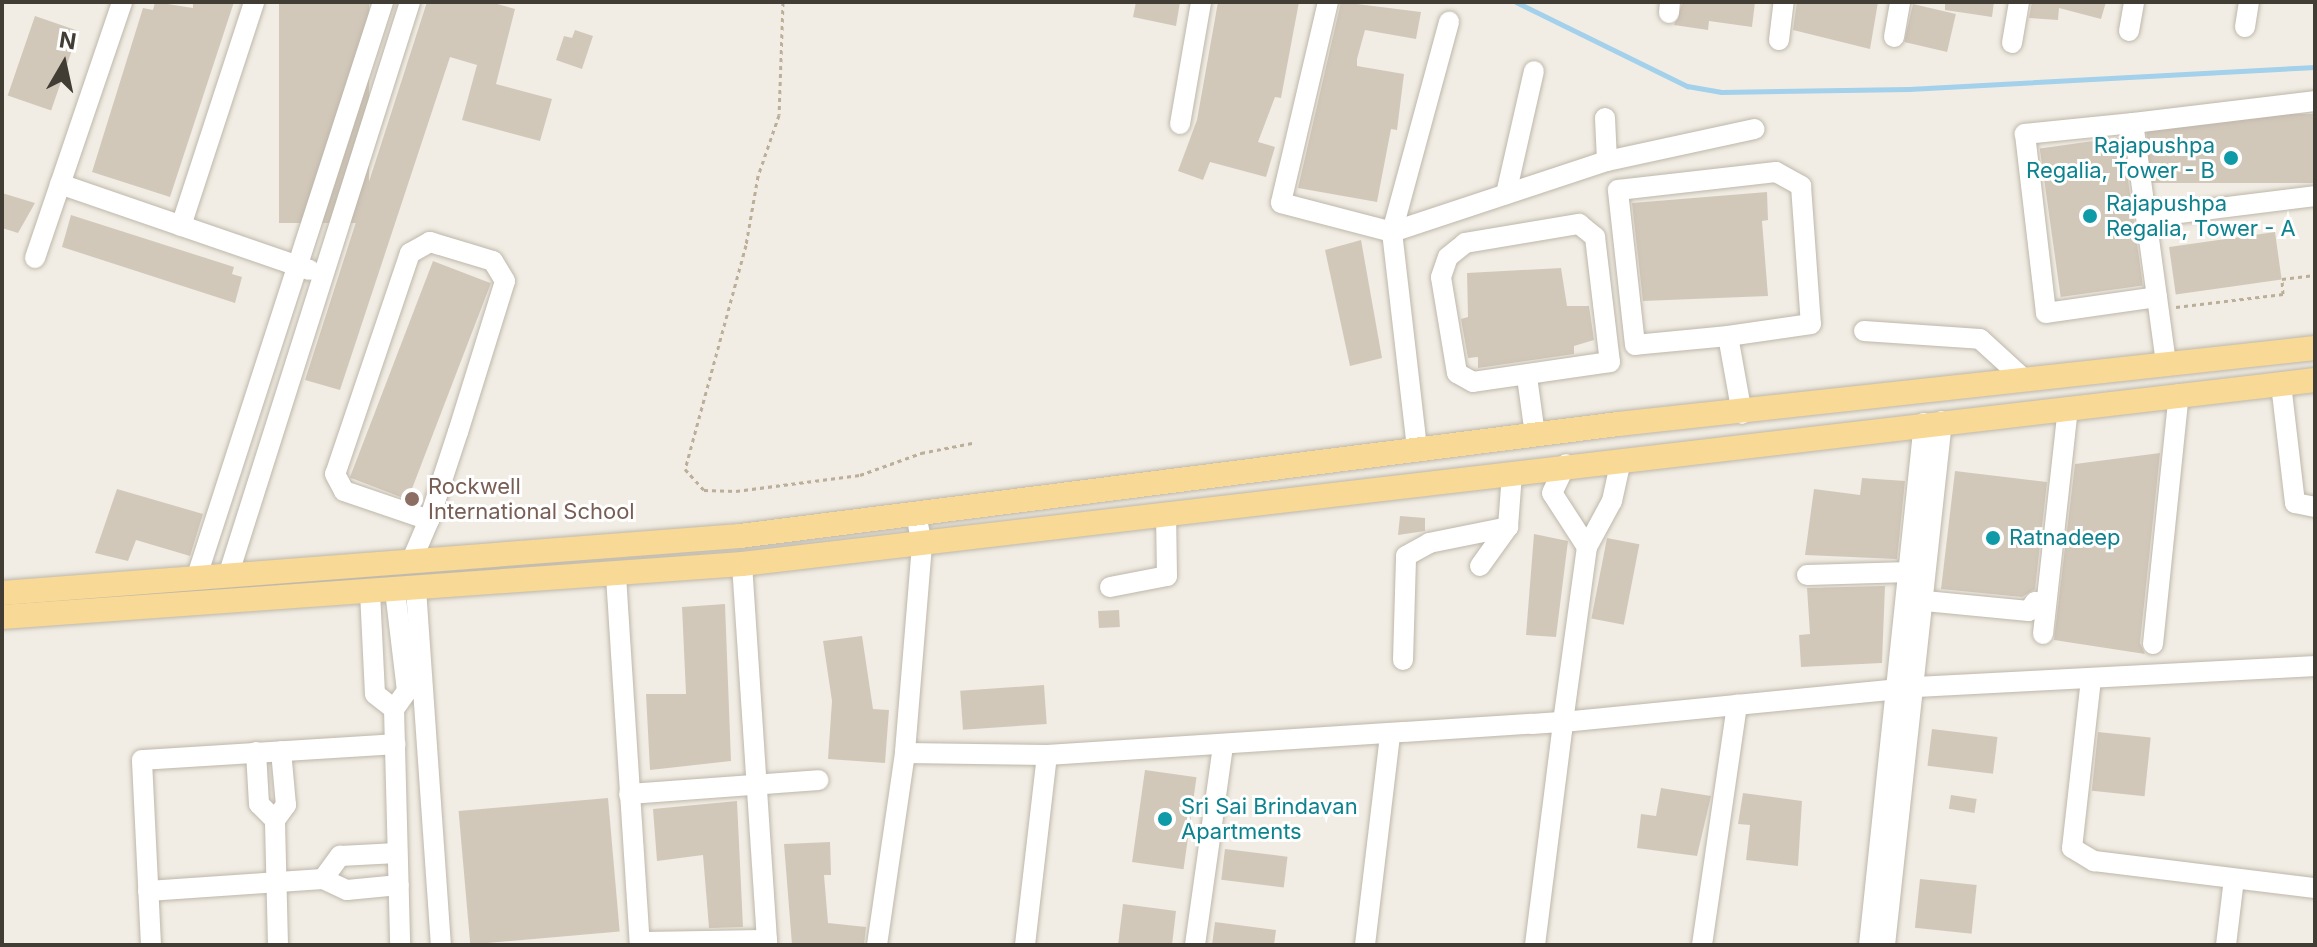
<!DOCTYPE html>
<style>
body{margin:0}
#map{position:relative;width:2317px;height:947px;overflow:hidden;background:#f1ede4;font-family:Inter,sans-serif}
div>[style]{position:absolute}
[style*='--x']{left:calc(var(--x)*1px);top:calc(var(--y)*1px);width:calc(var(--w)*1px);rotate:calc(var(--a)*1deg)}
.stream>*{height:5px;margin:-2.5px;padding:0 2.5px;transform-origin:2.5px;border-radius:2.5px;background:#a3d0eb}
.building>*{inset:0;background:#d2c8ba;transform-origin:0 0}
.path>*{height:3px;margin-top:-1.5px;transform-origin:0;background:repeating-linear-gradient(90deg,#bcaf9a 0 4px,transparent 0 8px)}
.roads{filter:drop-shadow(0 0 2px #beb7aa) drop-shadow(0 0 2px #beb7aa)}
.minor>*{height:20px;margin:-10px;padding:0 10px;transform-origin:10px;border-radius:10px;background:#fff}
.major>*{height:24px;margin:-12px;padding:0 12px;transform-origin:12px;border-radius:12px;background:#f8d996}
.dots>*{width:22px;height:22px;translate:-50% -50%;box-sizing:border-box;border:4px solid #fff;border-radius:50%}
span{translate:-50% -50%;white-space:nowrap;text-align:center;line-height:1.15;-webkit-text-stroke:6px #fff;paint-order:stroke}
.culture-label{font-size:22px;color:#0d838f}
.right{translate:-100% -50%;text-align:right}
.left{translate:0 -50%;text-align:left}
.education-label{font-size:22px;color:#785e54}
.frame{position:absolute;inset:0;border:4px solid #423d34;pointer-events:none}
.north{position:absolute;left:24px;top:24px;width:80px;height:80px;-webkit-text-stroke:6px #fff;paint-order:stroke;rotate:9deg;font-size:22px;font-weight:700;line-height:32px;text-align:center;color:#423d34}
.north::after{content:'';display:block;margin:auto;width:28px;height:36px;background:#423d34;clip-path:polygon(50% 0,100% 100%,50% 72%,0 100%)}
</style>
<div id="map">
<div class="stream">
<i style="--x:1516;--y:2;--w:191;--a:26.2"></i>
<i style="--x:1687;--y:86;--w:35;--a:10"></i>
<i style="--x:1721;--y:92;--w:188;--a:-0.9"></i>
<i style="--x:1909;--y:89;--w:407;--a:-3.1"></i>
</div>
<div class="building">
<i style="clip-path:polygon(155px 2px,193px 8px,193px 2px,234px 2px,170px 197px,92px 172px,143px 8px,153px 10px)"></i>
<i style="left:279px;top:2px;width:90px;height:221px"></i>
<i style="clip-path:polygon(427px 2px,490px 2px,515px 9px,496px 84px,552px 99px,540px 141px,462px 120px,477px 65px,450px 57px,340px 390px,305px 380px)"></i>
<i style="clip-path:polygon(1136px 2px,1180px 2px,1176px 26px,1133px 17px)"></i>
<i style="clip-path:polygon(1218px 2px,1299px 2px,1281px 98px,1275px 97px,1258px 142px,1275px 147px,1266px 177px,1210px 162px,1203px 180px,1178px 171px,1197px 120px)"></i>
<i style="clip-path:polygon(1341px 2px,1421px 12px,1416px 39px,1365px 30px,1357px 59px,1357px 66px,1404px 74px,1397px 130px,1391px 129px,1377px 202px,1298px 188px)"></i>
<i style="clip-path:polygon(1683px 2px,1755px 2px,1752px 27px,1709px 21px,1708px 30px,1674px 25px)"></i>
<i style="clip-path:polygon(1797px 2px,1878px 2px,1870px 49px,1793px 30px)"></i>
<i style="clip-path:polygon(1945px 2px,1994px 2px,1992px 17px,1945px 10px)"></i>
<i style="clip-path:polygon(2032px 2px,2106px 2px,2101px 19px,2059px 8px,2058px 20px,2029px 18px)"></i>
<i style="left:1913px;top:4px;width:44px;height:39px;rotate:13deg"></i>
<i style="left:35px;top:16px;width:46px;height:84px;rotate:19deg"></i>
<i style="clip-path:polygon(575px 30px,593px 36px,582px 69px,556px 60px,564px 36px,572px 38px)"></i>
<i style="left:2315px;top:114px;width:69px;height:168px;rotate:90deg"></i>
<i style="left:2122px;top:137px;width:150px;height:83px;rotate:82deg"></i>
<i style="clip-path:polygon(1767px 192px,1768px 220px,1762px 221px,1768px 296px,1643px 301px,1632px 203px)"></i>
<i style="clip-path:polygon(2px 193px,35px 203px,18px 233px,2px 228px)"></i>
<i style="clip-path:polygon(71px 215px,234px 267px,232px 274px,242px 277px,235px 303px,62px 247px)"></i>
<i style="left:2275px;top:232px;width:48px;height:107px;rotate:82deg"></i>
<i style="clip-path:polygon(1361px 240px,1382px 358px,1350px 366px,1325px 250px)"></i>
<i style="left:433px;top:261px;width:62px;height:232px;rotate:21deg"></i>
<i style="clip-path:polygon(1561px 268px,1567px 306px,1589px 306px,1594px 340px,1574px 346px,1574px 354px,1478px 368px,1478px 357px,1468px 358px,1461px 319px,1468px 317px,1467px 273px)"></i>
<i style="clip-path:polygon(2160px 453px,2140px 643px,2145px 654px,2054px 640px,2075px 464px)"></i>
<i style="clip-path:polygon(1955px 471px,2047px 482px,2035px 589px,2022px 597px,1941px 589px)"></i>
<i style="clip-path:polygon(1862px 478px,1905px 481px,1897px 559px,1805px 555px,1814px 489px,1860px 495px)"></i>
<i style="clip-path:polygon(117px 489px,203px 514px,190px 556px,136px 540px,128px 561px,95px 553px)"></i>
<i style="clip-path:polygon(1400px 516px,1425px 518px,1425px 531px,1398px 535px)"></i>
<i style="clip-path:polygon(1534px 534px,1568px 541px,1556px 637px,1526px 635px)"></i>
<i style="left:1607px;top:538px;width:33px;height:82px;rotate:11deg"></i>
<i style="clip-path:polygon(1885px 586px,1882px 663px,1801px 667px,1799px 635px,1810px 634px,1807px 588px)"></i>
<i style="clip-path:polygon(725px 604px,731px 761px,650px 770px,646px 694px,686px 694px,682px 607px)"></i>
<i style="left:1119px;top:610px;width:17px;height:21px;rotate:87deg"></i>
<i style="clip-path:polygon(862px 636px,873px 709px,889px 710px,885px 763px,828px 759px,832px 701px,823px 641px)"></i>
<i style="left:1044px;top:685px;width:39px;height:84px;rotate:86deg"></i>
<i style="left:1932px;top:729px;width:66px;height:37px;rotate:7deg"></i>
<i style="left:2098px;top:732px;width:53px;height:59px;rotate:6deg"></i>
<i style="left:1145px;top:770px;width:52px;height:93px;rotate:8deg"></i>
<i style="clip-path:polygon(1661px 788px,1711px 796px,1697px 856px,1637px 848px,1641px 814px,1656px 816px)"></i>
<i style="clip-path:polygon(1743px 793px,1802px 801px,1798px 866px,1746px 860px,1750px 825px,1738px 824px)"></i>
<i style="left:1951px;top:795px;width:26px;height:14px;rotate:9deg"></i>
<i style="left:608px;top:798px;width:134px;height:150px;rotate:85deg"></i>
<i style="clip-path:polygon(737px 801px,743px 927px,709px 928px,703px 855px,657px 861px,653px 809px)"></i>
<i style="clip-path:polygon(830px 842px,831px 875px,824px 875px,828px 923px,866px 927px,864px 945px,792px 945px,784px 844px)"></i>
<i style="left:1225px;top:849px;width:63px;height:31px;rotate:7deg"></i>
<i style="left:1920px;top:879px;width:57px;height:49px;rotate:6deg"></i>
<i style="clip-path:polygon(1123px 904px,1176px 911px,1172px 945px,1118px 945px)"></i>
<i style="clip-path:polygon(1215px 922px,1276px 930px,1274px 945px,1212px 945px)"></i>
</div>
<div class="path">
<i style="--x:783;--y:2;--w:113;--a:92"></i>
<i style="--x:779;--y:115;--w:65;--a:109"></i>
<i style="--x:758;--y:176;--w:70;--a:99.9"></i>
<i style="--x:746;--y:245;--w:232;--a:105.2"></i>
<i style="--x:685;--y:469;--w:28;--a:48"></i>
<i style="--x:704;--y:490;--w:32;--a:2"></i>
<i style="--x:736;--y:491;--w:125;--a:-7.4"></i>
<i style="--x:860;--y:475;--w:65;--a:-19.8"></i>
<i style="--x:921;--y:453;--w:52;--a:-11.1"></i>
<i style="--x:2176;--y:307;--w:108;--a:-6.9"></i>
<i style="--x:2283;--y:294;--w:15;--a:-94"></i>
<i style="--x:2282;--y:279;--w:33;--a:-7"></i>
</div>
<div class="roads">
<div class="minor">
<i style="--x:1328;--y:2;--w:206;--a:103.2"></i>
<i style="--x:1281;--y:203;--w:115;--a:14.6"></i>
<i style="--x:1392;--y:232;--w:226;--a:-18.3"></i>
<i style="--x:1607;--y:161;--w:151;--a:-12.2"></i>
<i style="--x:1669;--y:13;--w:11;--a:-85"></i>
<i style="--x:2245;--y:27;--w:25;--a:-81"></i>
<i style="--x:2129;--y:31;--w:29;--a:-80"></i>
<i style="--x:1894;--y:37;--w:36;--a:-80"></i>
<i style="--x:1779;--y:40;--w:38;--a:-83"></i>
<i style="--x:2012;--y:43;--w:42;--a:-80.3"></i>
<i style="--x:1605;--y:118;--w:43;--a:87.3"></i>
<i style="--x:2133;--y:123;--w:109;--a:174.2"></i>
<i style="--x:2025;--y:134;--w:180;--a:83.3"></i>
<i style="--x:2046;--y:313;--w:112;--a:-8.2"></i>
<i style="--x:1180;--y:124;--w:124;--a:-80.2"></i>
<i style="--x:60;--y:184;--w:264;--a:19"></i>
<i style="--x:1506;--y:194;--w:126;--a:-77.2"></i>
<i style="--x:2147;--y:217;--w:169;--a:-7.1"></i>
<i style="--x:1579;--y:224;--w:21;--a:39"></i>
<i style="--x:1595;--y:237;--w:126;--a:83.2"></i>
<i style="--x:1610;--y:362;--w:138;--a:171.7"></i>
<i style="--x:1473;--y:382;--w:18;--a:-151"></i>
<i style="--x:1457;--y:373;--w:97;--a:-99.5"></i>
<i style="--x:1441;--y:277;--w:21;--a:-71"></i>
<i style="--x:1448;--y:257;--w:22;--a:-39"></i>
<i style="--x:1465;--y:243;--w:116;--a:-9.5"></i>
<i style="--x:181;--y:226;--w:236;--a:-71.9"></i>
<i style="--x:35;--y:258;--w:270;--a:-71.2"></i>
<i style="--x:1864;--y:331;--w:116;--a:3.9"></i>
<i style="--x:1980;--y:339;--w:61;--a:42.3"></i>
<i style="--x:1728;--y:336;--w:93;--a:174.5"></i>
<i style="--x:1635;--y:345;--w:156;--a:-96.3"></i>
<i style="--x:1618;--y:190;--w:159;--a:-6.5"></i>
<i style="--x:1776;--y:172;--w:29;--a:29"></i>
<i style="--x:1801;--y:186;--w:138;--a:85.9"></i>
<i style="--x:1811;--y:324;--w:84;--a:171.8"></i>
<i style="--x:1728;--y:336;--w:79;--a:79.8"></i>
<i style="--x:2166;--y:363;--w:242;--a:-97.8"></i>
<i style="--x:2133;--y:123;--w:183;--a:-6.9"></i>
<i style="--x:1527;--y:377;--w:59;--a:82.1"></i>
<i style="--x:2281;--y:384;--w:120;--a:83.3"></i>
<i style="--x:2295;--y:503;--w:20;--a:11"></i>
<i style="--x:1417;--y:448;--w:217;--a:-96.6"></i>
<i style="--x:1392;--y:232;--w:218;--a:-74.8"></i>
<i style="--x:916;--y:514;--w:32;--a:79"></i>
<i style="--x:922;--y:545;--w:209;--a:94.7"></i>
<i style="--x:905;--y:753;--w:142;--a:0.8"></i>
<i style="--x:1047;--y:755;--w:486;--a:-3.7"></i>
<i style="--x:1532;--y:724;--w:31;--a:-4"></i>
<i style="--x:1563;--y:722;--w:177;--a:-82.2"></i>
<i style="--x:1587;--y:547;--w:64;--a:-122.9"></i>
<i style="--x:1552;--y:493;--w:32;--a:-64"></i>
<i style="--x:1587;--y:547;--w:52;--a:-61.5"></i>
<i style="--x:1612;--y:501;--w:42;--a:-77.6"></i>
<i style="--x:411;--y:562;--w:46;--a:-66.8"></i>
<i style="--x:429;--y:520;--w:93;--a:-71.8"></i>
<i style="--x:458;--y:432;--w:158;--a:-72.7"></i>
<i style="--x:505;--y:281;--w:23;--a:-121"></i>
<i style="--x:493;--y:261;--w:66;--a:-163.2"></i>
<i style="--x:430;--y:242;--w:23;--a:151"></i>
<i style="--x:410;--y:253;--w:233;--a:108.7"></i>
<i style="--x:335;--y:474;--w:19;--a:62"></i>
<i style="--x:344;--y:491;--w:90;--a:18.8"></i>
<i style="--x:742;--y:564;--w:382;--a:86.2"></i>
<i style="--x:1480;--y:566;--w:48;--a:-54.3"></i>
<i style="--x:1508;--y:527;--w:53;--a:-85.7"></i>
<i style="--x:1807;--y:575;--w:103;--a:-1.7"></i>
<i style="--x:228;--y:576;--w:602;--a:-72.41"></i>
<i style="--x:616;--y:576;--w:370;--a:86.3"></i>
<i style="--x:196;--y:579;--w:607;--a:-72.04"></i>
<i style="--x:1110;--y:587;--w:58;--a:-10.9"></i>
<i style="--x:1167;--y:576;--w:63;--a:-90.9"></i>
<i style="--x:416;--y:589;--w:357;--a:86"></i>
<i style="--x:370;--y:592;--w:102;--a:87.2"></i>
<i style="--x:375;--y:694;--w:24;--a:38"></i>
<i style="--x:394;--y:709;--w:22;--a:-54"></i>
<i style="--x:407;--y:691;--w:102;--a:-96.8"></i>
<i style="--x:1925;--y:601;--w:104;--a:5.5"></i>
<i style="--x:2029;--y:611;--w:11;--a:-56"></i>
<i style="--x:2043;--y:634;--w:228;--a:-83.7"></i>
<i style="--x:2153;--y:644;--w:251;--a:-84.1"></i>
<i style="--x:1403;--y:660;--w:104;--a:-88.3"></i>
<i style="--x:1406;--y:556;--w:26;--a:-29"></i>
<i style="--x:1429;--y:543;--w:81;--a:-11.4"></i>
<i style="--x:2091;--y:679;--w:170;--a:96.4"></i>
<i style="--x:2072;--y:848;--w:26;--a:31"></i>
<i style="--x:2094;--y:861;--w:223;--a:7"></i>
<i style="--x:394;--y:709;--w:236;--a:88.5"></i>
<i style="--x:256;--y:752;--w:52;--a:86.7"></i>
<i style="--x:259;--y:804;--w:23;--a:45"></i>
<i style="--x:629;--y:794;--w:190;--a:-4.2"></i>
<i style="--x:323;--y:879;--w:29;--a:-54"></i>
<i style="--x:340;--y:856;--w:57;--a:-3"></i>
<i style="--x:148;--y:891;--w:175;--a:-3.9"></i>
<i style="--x:323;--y:879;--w:26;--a:25"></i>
<i style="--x:347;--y:890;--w:52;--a:-5.5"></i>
<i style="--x:640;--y:942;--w:127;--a:-0.9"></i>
<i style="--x:151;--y:945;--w:185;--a:-92.8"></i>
<i style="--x:142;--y:760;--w:254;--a:-3.6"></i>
<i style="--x:278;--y:945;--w:125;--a:-91.4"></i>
<i style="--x:275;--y:820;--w:19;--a:-54"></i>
<i style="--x:286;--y:805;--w:54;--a:-95.3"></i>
<i style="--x:877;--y:945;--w:194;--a:-81.7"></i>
<i style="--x:1025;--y:945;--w:191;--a:-83.4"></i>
<i style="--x:1195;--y:945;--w:200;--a:-82"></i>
<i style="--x:1365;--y:945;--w:212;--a:-83.2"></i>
<i style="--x:1535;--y:945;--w:225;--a:-82.8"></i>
<i style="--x:1563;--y:722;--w:356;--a:-5.6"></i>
<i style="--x:1917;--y:687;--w:399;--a:-3"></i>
<i style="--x:1702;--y:945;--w:243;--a:-81.7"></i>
<i style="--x:1869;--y:945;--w:525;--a:-83.99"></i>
<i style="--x:1885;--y:945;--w:527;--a:-83.79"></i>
<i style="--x:2226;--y:945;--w:66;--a:-83.1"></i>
</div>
<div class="major">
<i style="--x:2;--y:593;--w:740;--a:-4.42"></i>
<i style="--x:740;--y:536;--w:885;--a:-7.27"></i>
<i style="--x:1618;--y:424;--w:701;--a:-6.22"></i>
<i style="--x:2;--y:617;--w:742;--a:-4.1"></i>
<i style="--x:742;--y:564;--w:1584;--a:-6.67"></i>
</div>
</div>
<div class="dots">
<i style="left:2231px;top:158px;background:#0f9aa8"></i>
<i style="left:2090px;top:216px;background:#0f9aa8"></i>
<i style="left:412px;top:499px;background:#8d6e63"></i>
<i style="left:1993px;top:538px;background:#0f9aa8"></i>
<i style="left:1165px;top:819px;background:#0f9aa8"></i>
</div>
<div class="culture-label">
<span class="right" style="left:2215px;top:158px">Rajapushpa<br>Regalia, Tower - B</span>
<span class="left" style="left:2106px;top:216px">Rajapushpa<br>Regalia, Tower - A</span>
<span class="left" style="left:2009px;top:538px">Ratnadeep</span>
<span class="left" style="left:1181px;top:819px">Sri Sai Brindavan<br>Apartments</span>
</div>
<div class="education-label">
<span class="left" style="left:428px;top:499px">Rockwell<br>International School</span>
</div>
<div class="frame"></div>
<div class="north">N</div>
</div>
